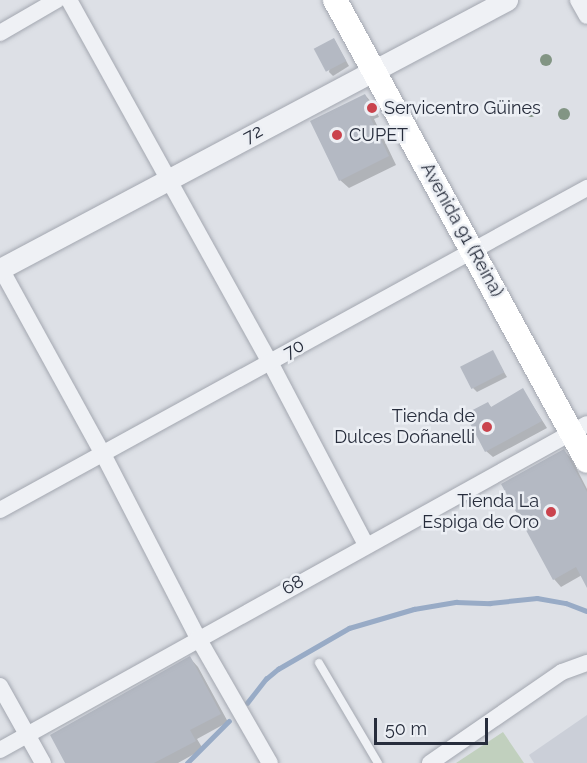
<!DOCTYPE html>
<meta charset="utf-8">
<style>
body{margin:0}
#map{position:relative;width:587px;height:763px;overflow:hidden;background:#dde0e6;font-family:Raleway,sans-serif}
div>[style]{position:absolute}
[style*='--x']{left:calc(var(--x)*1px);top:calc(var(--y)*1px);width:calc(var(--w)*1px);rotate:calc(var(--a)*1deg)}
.built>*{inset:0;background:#cbcfd8}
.green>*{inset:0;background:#c1d0be}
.shadow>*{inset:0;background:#0003}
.stream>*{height:4.5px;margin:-2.25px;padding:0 2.25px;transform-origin:2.25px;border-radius:2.25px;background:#98abc6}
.building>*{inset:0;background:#b4b9c3;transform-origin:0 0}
.roads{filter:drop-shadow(0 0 2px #a3a7b0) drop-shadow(0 0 2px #a3a7b0)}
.service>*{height:8px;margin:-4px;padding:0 4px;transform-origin:4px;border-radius:4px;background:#eff1f5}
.minor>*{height:16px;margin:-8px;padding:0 8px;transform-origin:8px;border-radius:8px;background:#eff1f5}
.tertiary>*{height:21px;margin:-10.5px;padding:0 10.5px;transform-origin:10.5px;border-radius:10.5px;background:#eff1f5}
.secondary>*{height:24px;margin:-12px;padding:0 12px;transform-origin:12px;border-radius:12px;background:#fff}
.trees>*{width:12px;height:12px;margin:-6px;border-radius:50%;background:#829584}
.dots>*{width:16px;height:16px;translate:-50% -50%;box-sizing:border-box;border:3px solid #eceff4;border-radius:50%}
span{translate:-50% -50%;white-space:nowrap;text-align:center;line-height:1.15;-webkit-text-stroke:5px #eceff4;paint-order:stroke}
.poi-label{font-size:18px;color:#272d3c}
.left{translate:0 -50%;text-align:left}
.right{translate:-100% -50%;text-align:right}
.street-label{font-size:18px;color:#272d3c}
.scale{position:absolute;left:374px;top:718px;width:114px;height:27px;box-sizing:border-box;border:3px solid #272d3c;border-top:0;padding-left:8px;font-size:18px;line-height:21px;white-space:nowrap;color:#272d3c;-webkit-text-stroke:4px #eceff4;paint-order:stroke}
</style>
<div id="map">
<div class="built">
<i style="clip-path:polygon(587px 715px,587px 763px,534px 763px,529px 755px)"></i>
</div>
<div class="green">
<i style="clip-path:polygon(503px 732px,524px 763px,456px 763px)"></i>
</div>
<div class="shadow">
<i style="clip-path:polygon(334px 39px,349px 66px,333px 76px,329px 72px)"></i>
<i style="clip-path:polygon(365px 95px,373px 104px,379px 117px,374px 119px,396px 165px,349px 188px,340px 180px)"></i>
<i style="clip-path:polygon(492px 352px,507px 377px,477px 392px,473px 388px)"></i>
<i style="clip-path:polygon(523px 390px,547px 428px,493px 457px,486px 451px,488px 404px,492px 408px)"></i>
<i style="clip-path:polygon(564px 451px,571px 458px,587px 489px,587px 584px,582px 575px,561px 587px,554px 579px)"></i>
<i style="clip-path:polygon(190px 658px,198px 667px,228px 722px,197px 739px,203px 749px,178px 763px,66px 763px)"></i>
</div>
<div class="stream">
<i style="--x:247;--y:703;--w:31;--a:-52"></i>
<i style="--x:266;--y:679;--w:16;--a:-40"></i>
<i style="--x:278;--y:669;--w:82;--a:-30"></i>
<i style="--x:349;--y:628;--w:68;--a:-16.3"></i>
<i style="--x:414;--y:609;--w:43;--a:-9.5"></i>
<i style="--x:456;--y:602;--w:34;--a:2"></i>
<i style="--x:490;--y:603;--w:47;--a:-6.1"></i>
<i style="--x:537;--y:598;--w:29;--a:10"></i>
<i style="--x:566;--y:603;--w:22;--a:21"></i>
<i style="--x:187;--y:763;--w:59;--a:-45"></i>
</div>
<div class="building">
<i style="left:334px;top:38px;width:26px;height:23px;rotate:62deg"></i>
<i style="clip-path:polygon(365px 94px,372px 108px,367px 111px,389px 156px,339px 181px,310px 121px)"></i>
<i style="left:493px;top:350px;width:25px;height:37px;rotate:63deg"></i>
<i style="clip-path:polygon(523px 388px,542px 421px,485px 452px,465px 414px,488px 402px,491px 407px)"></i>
<i style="clip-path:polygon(564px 449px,587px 492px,587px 588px,576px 567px,553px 580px,501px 484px)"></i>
<i style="clip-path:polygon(190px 656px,221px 714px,190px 730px,196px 741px,154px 763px,65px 763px,50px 735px)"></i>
</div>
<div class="roads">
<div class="service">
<i style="--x:319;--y:663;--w:116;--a:59.5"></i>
</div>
<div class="minor">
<i style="--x:69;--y:0;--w:414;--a:61"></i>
<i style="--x:270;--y:362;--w:207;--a:62.3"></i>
<i style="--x:578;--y:0;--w:18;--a:61"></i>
<i style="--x:0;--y:33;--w:66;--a:-30.1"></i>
<i style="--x:0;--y:267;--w:213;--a:61.2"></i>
<i style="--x:103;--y:454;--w:207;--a:62.7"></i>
<i style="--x:198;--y:638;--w:144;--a:60.1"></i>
<i style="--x:0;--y:510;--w:670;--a:-28.75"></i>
<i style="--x:0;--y:686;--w:88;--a:60.8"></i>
<i style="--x:0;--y:750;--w:671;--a:-29.05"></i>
<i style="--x:430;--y:763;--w:160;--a:-34.6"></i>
<i style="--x:562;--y:672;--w:27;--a:-20"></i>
</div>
<div class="tertiary">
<i style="--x:0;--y:269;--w:574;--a:-27.95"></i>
</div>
<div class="secondary">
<i style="--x:335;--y:0;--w:525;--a:61.34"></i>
</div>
</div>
<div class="trees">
<i style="left:546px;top:60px"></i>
<i style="left:531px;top:111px"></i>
<i style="left:564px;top:114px"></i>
</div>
<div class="dots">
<i style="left:372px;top:108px;background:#ca434d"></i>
<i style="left:337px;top:135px;background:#ca434d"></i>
<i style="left:487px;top:427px;background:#ca434d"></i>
<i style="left:551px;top:512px;background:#ca434d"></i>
</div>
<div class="poi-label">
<span class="left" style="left:384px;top:108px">Servicentro Güines</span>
<span class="left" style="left:349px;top:135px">CUPET</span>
<span class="right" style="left:475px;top:427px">Tienda de<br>Dulces Doñanelli</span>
<span class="right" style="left:539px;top:512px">Tienda La<br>Espiga de Oro</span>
</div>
<div class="street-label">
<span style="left:253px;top:134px;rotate:-28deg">72</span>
<span style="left:462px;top:230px;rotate:61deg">Avenida 91 (Reina)</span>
<span style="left:294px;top:349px;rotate:-29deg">70</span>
<span style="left:293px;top:585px;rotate:-29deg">68</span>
</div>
<div class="scale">50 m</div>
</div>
